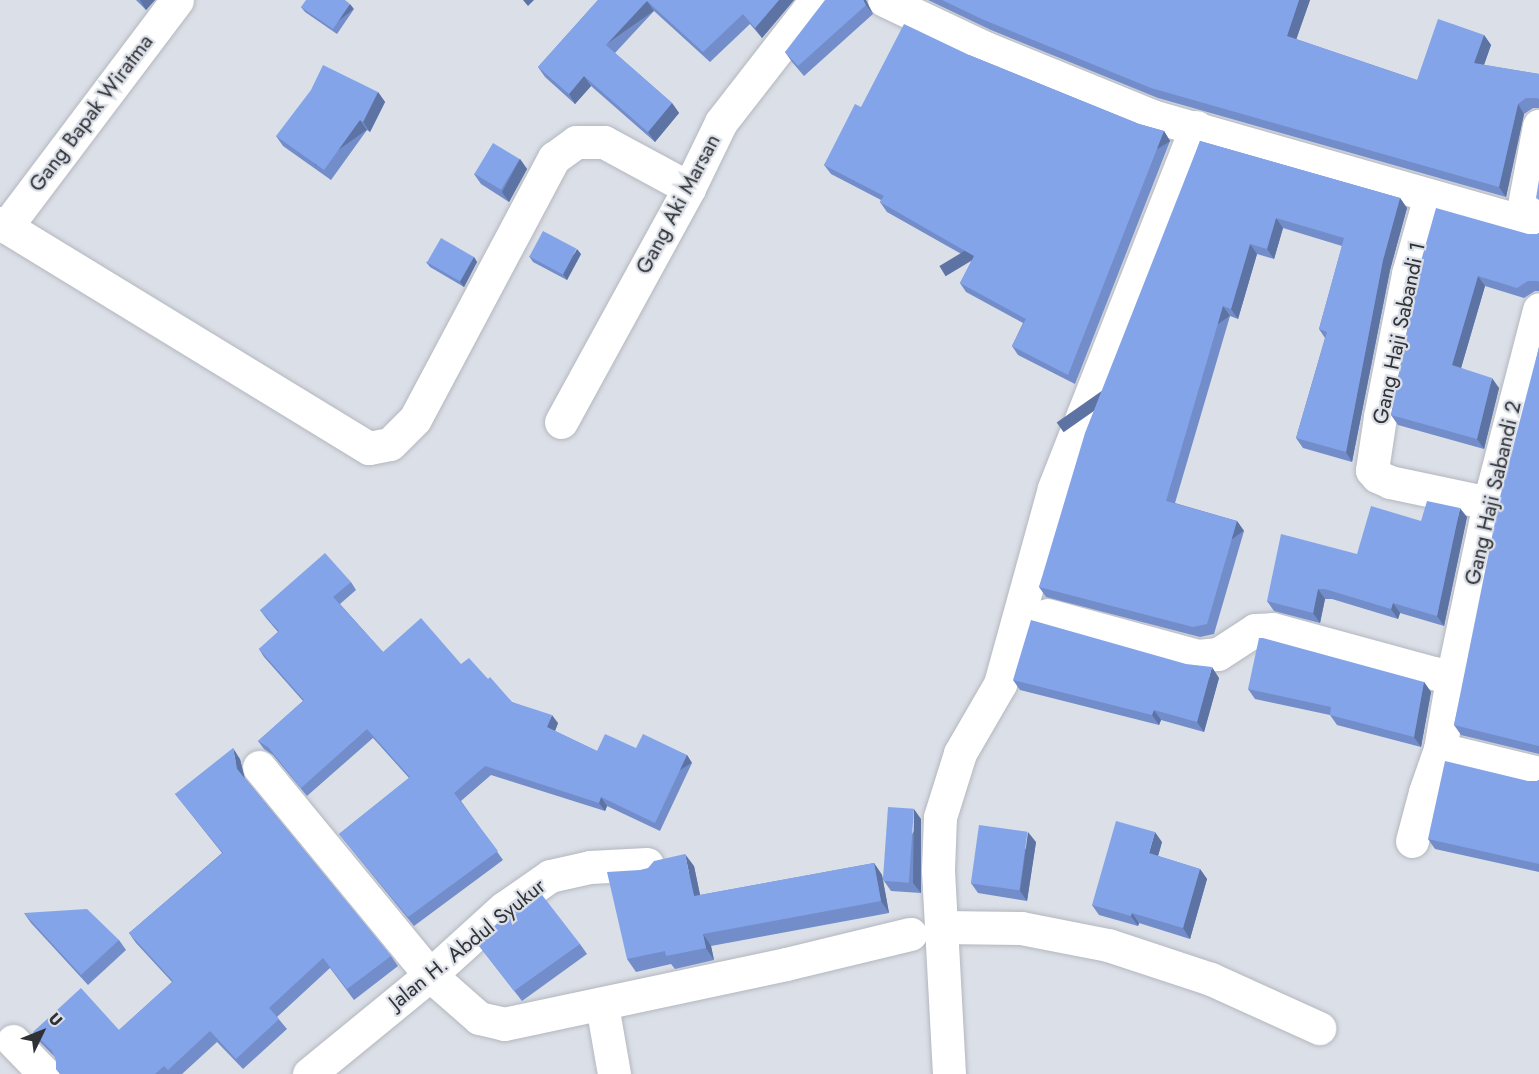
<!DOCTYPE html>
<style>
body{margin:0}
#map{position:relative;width:1539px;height:1074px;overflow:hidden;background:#dbdfe7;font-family:Jost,sans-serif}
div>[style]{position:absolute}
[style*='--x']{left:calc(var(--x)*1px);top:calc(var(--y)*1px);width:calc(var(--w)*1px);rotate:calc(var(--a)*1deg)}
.roads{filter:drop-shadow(0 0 2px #b3b7bf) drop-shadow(0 0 2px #b3b7bf)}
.street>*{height:33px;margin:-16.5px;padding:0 16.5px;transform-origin:16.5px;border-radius:16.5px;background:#fff}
.wall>*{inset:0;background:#728dc9}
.shaded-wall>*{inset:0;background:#5c73a4;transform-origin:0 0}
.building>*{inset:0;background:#84a4ea;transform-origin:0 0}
span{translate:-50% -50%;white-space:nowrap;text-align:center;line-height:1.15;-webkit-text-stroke:4.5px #dbdfe7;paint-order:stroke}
.street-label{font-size:21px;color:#303134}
.north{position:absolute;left:12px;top:1002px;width:60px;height:60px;-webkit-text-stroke:4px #dbdfe7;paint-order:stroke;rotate:47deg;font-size:16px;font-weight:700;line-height:24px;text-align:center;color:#303134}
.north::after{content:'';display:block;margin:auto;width:21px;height:27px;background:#303134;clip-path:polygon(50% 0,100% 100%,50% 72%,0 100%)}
</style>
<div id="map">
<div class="roads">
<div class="street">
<i style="--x:884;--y:0;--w:110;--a:25.4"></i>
<i style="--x:983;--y:47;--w:183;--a:22.2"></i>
<i style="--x:1152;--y:116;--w:402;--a:15.9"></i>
<i style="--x:1430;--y:196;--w:81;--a:105.8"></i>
<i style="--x:1408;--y:274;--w:146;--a:101.1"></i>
<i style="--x:1380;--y:417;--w:54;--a:98.6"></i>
<i style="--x:1372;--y:470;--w:8;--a:50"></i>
<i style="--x:1377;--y:476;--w:14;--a:25"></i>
<i style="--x:1390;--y:482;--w:101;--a:12"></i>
<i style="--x:1521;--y:221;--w:97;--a:-79.3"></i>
<i style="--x:0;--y:223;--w:432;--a:31.4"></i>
<i style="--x:369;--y:448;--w:21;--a:-11"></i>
<i style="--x:390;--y:444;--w:35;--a:-45"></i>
<i style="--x:415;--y:419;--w:296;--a:-62"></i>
<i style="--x:554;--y:158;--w:27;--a:-36"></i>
<i style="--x:576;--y:142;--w:28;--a:0"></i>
<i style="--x:604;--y:142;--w:97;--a:28.4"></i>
<i style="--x:6;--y:227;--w:284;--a:-53"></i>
<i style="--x:561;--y:422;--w:267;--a:-61.3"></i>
<i style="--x:689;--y:188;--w:73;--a:-64.1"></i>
<i style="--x:721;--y:122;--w:155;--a:-52.1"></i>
<i style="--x:1047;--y:615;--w:156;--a:15.2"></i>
<i style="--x:1198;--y:656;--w:20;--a:-6"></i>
<i style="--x:1218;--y:654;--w:44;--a:-33"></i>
<i style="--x:1255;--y:630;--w:17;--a:-3"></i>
<i style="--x:1272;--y:629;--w:168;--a:15.2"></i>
<i style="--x:1434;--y:673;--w:19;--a:18"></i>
<i style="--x:1452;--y:679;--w:71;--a:99.7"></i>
<i style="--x:1440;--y:749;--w:102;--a:13.6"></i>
<i style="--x:1452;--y:679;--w:180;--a:-78.1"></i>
<i style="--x:1489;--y:503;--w:200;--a:-75.5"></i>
<i style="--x:259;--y:767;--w:269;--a:50.6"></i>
<i style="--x:430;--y:975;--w:65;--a:41.3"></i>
<i style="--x:479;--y:1018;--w:26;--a:13"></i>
<i style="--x:504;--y:1024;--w:288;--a:-12"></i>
<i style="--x:786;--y:964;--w:128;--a:-13.6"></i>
<i style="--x:1412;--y:841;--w:51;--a:-75.1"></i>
<i style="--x:1425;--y:792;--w:46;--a:-70.8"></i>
<i style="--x:941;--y:927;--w:80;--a:0.7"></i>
<i style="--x:1021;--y:928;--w:89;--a:11.1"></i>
<i style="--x:1108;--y:945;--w:108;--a:18.3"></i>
<i style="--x:1211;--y:979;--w:119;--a:24.4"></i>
<i style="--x:602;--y:1005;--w:70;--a:80.1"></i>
<i style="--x:13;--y:1041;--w:46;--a:45.9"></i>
<i style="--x:309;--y:1074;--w:156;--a:-39.3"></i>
<i style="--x:430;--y:975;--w:100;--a:-42.2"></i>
<i style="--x:504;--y:908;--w:56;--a:-34.8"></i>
<i style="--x:550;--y:876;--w:41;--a:-12.7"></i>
<i style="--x:590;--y:867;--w:57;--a:-3"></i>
<i style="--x:949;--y:1074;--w:205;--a:-93.1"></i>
<i style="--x:938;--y:869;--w:52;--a:-87.8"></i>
<i style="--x:940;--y:817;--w:67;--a:-72.6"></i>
<i style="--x:960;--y:753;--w:80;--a:-59.9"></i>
<i style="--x:1000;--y:684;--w:203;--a:-74.6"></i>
<i style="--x:1054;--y:488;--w:388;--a:-68.5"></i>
</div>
</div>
<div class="wall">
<i style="clip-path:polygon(136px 0,155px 0,146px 10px)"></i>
<i style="clip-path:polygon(598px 0,794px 0,762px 38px,750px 24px,710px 62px,654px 11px,615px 53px,672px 103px,679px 113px,655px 142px,591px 86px,575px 104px,545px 77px,538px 67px)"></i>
<i style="clip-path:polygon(928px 0,1310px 0,1296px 39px,1417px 80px,1484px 35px,1491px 45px,1484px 65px,1539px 74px,1539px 108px,1533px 108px,1524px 114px,1506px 197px,1158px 98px,991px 30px)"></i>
<i style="clip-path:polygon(865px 1px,873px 14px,804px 76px,792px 62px,785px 52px)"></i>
<i style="clip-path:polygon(301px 7px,354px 9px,337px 34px,305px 12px)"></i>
<i style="clip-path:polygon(969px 55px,1139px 124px,1164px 131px,1170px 141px,1075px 384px,1018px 355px,1012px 346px,1023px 323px,966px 292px,960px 283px,972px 260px,887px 212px,880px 202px,881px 200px,831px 174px,824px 165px,861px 107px)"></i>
<i style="clip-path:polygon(378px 92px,385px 102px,370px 132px,367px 130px,331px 180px,283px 146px,276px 136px)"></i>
<i style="clip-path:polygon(1200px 141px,1400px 198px,1407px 208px,1390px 270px,1352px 462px,1303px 448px,1296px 438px,1325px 338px,1319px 329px,1342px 246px,1283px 228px,1274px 259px,1257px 254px,1238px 319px,1230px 316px,1175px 503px,1237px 521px,1244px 531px,1214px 634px,1200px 637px,1046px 597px,1039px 587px)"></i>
<i style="clip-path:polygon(520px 159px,527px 169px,509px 202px,481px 184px,474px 174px)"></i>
<i style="clip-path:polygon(1539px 233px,1539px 291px,1535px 291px,1524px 298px,1485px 286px,1461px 368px,1499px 388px,1484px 449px,1398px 425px,1391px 415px,1419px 268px,1528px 234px,1537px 234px)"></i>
<i style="clip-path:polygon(581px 254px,567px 280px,533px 262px,529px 256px)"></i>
<i style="clip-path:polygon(474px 257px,477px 262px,464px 287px,430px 267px,426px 262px)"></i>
<i style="clip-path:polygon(1539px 347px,1539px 754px,1461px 735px,1454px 725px)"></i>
<i style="clip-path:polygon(1467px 517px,1444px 626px,1400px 613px,1398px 619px,1332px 599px,1325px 599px,1320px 623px,1274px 611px,1267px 601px,1421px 521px)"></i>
<i style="clip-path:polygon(351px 582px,356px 590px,340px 604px,383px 652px,461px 664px,488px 679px,512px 702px,558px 723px,555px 731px,597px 751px,636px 748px,687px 755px,692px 763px,660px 831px,607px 806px,605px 811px,491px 775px,461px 801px,503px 860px,414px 926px,339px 834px,409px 778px,373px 738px,307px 796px,273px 755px,264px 749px,258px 741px,303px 701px,264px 657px,259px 649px,278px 632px,266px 618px,260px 610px)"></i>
<i style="clip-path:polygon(1219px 678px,1204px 732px,1161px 720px,1159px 725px,1020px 690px,1013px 680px)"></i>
<i style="clip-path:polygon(1424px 682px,1431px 692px,1421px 747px,1337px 725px,1330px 715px,1255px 699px,1248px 689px)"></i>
<i style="clip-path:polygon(240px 759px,244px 777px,391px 956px,398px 966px,354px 1000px,330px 968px,277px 1017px,287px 1029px,243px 1069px,217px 1042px,182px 1074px,60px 1074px,56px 1069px,56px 1060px,55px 1057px,40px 1042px,33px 1032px,119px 1030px,172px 982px,136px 943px,129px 933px,222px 853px,175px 794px)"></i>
<i style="clip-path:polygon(1539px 780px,1539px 872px,1435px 849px,1428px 839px,1528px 781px,1537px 781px)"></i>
<i style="clip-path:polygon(921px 819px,921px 893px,891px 891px,884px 881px)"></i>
<i style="clip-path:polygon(1036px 842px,1027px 901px,978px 893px,971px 883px)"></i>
<i style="clip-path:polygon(1162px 842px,1158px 856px,1200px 869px,1207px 879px,1190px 939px,1139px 923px,1138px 926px,1099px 915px,1092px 905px)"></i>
<i style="clip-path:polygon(874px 863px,882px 875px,889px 913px,711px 946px,714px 960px,675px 969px,671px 964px,636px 972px,627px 959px,694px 866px,700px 895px)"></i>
<i style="clip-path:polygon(24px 913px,119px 940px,126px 950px,88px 985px,31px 923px)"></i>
<i style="clip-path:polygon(476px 942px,580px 944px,587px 954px,522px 1001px)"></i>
</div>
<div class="shaded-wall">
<i style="clip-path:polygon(140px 0,155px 0,146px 10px)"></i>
<i style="clip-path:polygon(523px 0,534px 0,528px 6px)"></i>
<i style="clip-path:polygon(779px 0,794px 0,762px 38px,755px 28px)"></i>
<i style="clip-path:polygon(863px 0,866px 0,873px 14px,866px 5px)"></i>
<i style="clip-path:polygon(1299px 0,1310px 0,1294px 46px,1287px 36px)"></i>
<i style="left:647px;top:1px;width:12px;height:60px;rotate:55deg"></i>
<i style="left:350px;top:4px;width:6px;height:30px;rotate:51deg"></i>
<i style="clip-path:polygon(1484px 35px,1491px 45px,1481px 73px,1474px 63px)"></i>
<i style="clip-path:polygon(584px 76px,591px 86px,575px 104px,569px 94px)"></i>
<i style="clip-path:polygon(378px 92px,385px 102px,370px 132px,363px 122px)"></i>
<i style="clip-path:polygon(672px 103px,679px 113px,655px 142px,648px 132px)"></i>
<i style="clip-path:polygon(1518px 104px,1524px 114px,1506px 197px,1499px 187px)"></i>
<i style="left:360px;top:120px;width:12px;height:62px;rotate:55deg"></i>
<i style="left:1164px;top:131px;width:12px;height:262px;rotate:59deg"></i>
<i style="clip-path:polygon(520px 159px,527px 169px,509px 202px,502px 192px)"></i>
<i style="clip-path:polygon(1400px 198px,1407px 208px,1390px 270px,1352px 462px,1346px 452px,1383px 260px)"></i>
<i style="clip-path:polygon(1276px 218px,1283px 228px,1274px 259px,1267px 249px)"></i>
<i style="clip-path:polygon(1250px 244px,1257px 254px,1238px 319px,1231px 309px)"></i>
<i style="clip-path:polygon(577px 249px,581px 254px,567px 280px,563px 274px)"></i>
<i style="clip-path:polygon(474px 257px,477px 262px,464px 287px,460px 282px)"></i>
<i style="clip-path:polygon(1478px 276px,1485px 286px,1459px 375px,1452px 365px)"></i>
<i style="left:1223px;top:306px;width:12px;height:203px;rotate:55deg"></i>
<i style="clip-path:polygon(1492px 378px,1499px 388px,1484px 449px,1477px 439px)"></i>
<i style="clip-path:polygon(1460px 508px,1467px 517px,1444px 626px,1437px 616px)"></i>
<i style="left:1237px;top:521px;width:12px;height:107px;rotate:55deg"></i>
<i style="clip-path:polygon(1318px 589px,1325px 599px,1320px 623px,1313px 613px)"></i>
<i style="clip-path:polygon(1393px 603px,1400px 613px,1398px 619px,1391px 609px)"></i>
<i style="clip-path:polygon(1212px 667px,1219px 678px,1204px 732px,1197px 722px)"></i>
<i style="clip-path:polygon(1424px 682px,1431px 692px,1421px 747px,1414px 737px)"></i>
<i style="clip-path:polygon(1154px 710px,1161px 720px,1159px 725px,1152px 715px)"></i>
<i style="clip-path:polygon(552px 715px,558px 723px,553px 736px,547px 727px)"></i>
<i style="clip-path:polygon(233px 748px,240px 759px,245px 779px,237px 769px)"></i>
<i style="left:687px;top:755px;width:9px;height:75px;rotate:58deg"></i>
<i style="clip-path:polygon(601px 797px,607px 806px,605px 811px,599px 803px)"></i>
<i style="clip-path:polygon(914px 809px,921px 819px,921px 893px,913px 883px)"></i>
<i style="clip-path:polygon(1028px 832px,1036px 842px,1027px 901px,1020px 891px)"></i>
<i style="clip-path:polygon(1155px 832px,1162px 842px,1156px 863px,1149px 853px)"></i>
<i style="clip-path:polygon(685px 854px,694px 866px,703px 909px,694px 896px)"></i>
<i style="clip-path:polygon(874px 863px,882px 875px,889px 913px,881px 901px)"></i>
<i style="clip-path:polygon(1200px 869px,1207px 879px,1190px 939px,1183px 928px)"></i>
<i style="clip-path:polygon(1132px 913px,1139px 923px,1138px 926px,1131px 916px)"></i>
<i style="clip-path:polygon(703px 934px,711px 946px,714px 960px,706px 948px)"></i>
</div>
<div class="building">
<i style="clip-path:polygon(306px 0,345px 0,350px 4px,333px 29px,301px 7px)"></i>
<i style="clip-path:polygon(598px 0,779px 0,755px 28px,743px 14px,703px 52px,647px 1px,606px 45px,672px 103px,648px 132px,584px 76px,569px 94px,538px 67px)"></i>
<i style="clip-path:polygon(825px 0,863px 0,866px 5px,798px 66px,785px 52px)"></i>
<i style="clip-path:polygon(942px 0,1299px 0,1287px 36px,1417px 80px,1438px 19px,1484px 35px,1474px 63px,1539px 74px,1539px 99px,1536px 98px,1526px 98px,1518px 104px,1499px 187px,1151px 88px,984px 20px)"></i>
<i style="clip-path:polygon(904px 24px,969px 55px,1139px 124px,1164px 131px,1068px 375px,1012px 346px,1026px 319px,960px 283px,974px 256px,880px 202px,884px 196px,824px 165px,855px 104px,861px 107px)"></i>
<i style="clip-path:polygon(323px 65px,378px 92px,363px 122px,360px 120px,324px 170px,276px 136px,311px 90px)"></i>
<i style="clip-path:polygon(1200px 141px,1400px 198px,1383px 260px,1346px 452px,1296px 438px,1327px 332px,1319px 329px,1344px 238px,1276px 218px,1267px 249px,1250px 244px,1231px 309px,1223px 306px,1166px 501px,1237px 521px,1207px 624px,1193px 627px,1039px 587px,1085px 433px)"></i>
<i style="left:493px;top:143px;width:31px;height:36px;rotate:31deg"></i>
<i style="clip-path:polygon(1539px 180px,1539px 200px,1536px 198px)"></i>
<i style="clip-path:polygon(1436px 208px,1528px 234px,1537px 234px,1539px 233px,1539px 282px,1537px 281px,1528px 281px,1517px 288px,1478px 276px,1452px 365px,1492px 378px,1477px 439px,1391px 415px,1419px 268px)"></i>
<i style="left:543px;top:231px;width:38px;height:29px;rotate:28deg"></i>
<i style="left:441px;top:238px;width:38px;height:28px;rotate:30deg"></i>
<i style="clip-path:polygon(1539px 347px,1539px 746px,1454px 725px,1500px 497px)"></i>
<i style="clip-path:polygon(1427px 501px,1460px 508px,1437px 616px,1393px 603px,1391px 609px,1325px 589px,1318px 589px,1313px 613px,1267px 601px,1281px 534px,1357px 554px,1371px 506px,1421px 521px)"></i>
<i style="clip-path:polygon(325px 553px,351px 582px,333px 597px,383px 652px,421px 618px,461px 664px,469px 658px,488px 679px,490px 677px,512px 702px,552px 715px,547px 727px,597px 751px,605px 734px,636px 748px,643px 734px,687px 755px,655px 823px,601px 797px,599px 803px,485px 766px,454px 793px,498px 851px,408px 917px,339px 834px,410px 777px,367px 729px,301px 788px,268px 747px,258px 741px,304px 700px,259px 649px,279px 631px,260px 610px)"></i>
<i style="clip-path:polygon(1031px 620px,1186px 664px,1212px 667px,1197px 722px,1154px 710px,1152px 715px,1013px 680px)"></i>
<i style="clip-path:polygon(1259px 638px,1263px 638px,1424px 682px,1414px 737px,1330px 715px,1331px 707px,1248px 689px)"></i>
<i style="clip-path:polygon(233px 748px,237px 769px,391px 956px,347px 989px,323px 958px,269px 1008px,279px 1019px,236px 1059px,210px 1031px,168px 1070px,164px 1066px,155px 1074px,61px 1074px,56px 1069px,56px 1060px,52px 1051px,33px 1032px,81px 988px,119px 1030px,173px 981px,129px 933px,223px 853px,175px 794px)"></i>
<i style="clip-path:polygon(1445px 761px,1528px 781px,1537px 781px,1539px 780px,1539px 864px,1428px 839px)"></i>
<i style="left:888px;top:807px;width:26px;height:74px;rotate:4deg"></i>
<i style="clip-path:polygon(1116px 821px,1155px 832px,1149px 853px,1200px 869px,1183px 928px,1132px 913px,1131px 916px,1092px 905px)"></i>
<i style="left:979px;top:825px;width:49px;height:59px;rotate:8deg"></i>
<i style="clip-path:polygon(685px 854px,694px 896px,874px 863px,881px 901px,703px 934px,706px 948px,666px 956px,665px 951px,627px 959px,607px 872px,640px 870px,648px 868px,654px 861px)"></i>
<i style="clip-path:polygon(539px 891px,580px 944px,514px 991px,476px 942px,509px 913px)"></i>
<i style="clip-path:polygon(87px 909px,119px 940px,81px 975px,24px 913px)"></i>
</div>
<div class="street-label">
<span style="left:91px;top:113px;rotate:-53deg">Gang Bapak Wiratma</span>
<span style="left:678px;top:204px;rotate:-62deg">Gang Aki Marsan</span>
<span style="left:1399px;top:333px;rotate:-78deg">Gang Haji Sabandi 1</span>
<span style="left:1493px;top:493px;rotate:-77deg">Gang Haji Sabandi 2</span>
<span style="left:467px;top:944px;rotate:-39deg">Jalan H. Abdul Syukur</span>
</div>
<div class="north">U</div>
</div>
